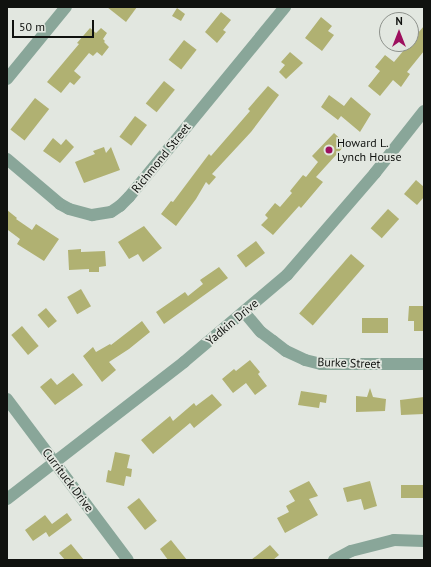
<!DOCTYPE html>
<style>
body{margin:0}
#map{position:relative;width:431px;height:567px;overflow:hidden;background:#e2e7e0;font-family:"PT Sans",sans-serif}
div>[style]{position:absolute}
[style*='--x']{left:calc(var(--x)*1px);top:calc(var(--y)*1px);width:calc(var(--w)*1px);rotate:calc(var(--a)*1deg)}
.building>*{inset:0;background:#b0b172;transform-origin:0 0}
.minor>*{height:12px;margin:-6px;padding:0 6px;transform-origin:6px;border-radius:6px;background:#89a699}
.dots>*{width:11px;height:11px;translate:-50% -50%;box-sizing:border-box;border:2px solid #e2e7e0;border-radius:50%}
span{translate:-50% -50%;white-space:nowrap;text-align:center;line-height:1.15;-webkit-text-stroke:3.5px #e2e7e0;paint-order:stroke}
.poi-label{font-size:12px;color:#10120f}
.left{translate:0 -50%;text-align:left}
.street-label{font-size:12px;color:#10120f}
.frame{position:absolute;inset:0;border:8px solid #10120f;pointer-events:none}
.north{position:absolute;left:379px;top:12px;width:40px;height:40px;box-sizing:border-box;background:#e2e7e0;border:1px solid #8e928c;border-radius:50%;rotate:0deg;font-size:11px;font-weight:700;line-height:16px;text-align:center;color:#10120f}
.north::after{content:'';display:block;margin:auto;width:14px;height:18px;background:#9d105e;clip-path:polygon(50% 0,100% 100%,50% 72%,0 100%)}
.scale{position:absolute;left:12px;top:20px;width:82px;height:18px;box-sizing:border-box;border:2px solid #10120f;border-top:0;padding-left:5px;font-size:12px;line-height:14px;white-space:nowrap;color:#10120f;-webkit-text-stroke:3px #e2e7e0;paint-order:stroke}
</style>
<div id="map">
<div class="building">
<i style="clip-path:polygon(107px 7px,137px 7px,126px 22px)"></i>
<i style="clip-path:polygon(177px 8px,185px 14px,181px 21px,172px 16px)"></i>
<i style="clip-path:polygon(221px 12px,231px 20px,223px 30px,226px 32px,217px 43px,205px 32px)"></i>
<i style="clip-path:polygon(321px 17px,332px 26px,328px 31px,334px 35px,322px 51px,305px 38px)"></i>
<i style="clip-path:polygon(424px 26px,424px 51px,407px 72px,410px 74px,401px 87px,393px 80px,380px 96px,368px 86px,380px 71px,375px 67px,385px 55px,394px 62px,409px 44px,411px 44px,411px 41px)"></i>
<i style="clip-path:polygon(90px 28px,96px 33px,101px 28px,107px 33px,103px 39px,105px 41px,104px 42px,109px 47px,102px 56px,97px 52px,93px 56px,89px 53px,74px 71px,81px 77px,74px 85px,70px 82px,61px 93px,47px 82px,79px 44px,77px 43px)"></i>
<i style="left:184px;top:40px;width:16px;height:25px;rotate:38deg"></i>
<i style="clip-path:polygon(290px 52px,303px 63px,286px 79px,279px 72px,285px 65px,281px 62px)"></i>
<i style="left:164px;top:81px;width:14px;height:29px;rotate:39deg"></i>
<i style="clip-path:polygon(268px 86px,279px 95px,251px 132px,212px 174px,216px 177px,209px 185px,206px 182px,196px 199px,176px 226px,161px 214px,171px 201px,173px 202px,209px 154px,211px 156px,250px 111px,248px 109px)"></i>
<i style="clip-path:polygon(329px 95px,344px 106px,351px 97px,371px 114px,360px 132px,341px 116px,338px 120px,321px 107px)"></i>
<i style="left:35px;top:98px;width:18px;height:40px;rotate:38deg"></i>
<i style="left:135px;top:116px;width:15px;height:26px;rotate:37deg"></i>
<i style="clip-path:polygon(334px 133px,346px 144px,316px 177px,323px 182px,301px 208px,299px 206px,273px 235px,261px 225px,268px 218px,265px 215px,275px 203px,280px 207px,292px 193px,290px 191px,303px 175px,306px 177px,318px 162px,312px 156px)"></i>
<i style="clip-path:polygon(53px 138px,61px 145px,66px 139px,74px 147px,60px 163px,43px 151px)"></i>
<i style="clip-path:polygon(104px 147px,106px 153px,111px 147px,120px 170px,84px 183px,75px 162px,95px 154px,93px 151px)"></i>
<i style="clip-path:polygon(416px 180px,424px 187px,424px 197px,417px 205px,404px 194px)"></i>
<i style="left:388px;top:209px;width:15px;height:26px;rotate:42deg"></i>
<i style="clip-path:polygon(7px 210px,17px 218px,16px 219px,32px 230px,36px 224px,59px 239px,44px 261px,17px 244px,20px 239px,8px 230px,7px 231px)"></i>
<i style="clip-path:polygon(144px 226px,162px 248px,143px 262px,138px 254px,129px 259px,118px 242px)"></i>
<i style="left:256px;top:241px;width:15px;height:24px;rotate:53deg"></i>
<i style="clip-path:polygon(81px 249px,81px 252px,105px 251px,106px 266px,99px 267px,99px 272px,89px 272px,89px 269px,69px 270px,68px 250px)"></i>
<i style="left:351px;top:254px;width:18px;height:79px;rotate:41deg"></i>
<i style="clip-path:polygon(219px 267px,228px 278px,164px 324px,156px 312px,185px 292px,188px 296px,203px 284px,200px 280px)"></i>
<i style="left:81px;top:289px;width:20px;height:16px;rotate:60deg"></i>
<i style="clip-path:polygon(409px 306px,423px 306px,424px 331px,414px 331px,414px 321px,408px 321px)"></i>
<i style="left:46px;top:308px;width:17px;height:11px;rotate:50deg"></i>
<i style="left:362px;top:318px;width:26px;height:15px"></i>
<i style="clip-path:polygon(142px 321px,150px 332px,129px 349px,109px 362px,116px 370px,102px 382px,83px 356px,93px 347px,96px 352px,110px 344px,111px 345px)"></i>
<i style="left:22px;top:326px;width:26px;height:14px;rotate:50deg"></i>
<i style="clip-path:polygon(250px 360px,260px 372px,258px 374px,267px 386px,255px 395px,246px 383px,233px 393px,222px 379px,234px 369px,236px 371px)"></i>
<i style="clip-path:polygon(73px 373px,83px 385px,55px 405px,40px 387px,51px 378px,57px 385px)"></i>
<i style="clip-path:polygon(370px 388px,373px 397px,386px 399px,385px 411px,356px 412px,356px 396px,367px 397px)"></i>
<i style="clip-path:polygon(301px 391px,327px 395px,326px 403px,320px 402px,319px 408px,298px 405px)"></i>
<i style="clip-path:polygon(212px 394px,222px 405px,194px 428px,190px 423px,153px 454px,141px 440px,170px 416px,173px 421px,194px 403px,196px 406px)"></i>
<i style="clip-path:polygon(424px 397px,424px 414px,401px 415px,400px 400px)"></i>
<i style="clip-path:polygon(115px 452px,130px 455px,127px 468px,132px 469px,131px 477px,126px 476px,124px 486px,106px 482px,108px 470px,111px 471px)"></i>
<i style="clip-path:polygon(309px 481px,318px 496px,309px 499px,318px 515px,285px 533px,277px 518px,289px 512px,286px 506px,295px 501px,289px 491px)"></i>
<i style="clip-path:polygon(370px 481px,377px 506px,364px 510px,361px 499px,347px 502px,343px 488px)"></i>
<i style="left:401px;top:485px;width:23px;height:13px"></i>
<i style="left:139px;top:498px;width:29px;height:15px;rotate:52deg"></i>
<i style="clip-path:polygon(67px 513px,72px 520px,49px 537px,46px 532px,33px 541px,25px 530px,45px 515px,52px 524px)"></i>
<i style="clip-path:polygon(171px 540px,187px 560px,168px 560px,160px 549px)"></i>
<i style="clip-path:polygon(71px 544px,84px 560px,65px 560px,59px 553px)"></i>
<i style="clip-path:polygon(270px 545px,279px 555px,273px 560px,251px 560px)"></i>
</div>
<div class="minor">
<i style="--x:7;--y:79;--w:93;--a:-50.7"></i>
<i style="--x:7;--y:159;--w:70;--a:40.3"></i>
<i style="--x:60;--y:204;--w:10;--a:29"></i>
<i style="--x:69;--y:209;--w:24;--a:15"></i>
<i style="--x:92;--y:215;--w:19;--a:-9"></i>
<i style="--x:111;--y:212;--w:11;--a:-34"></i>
<i style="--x:120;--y:206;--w:13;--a:-45"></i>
<i style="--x:129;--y:197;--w:246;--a:-50.6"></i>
<i style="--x:244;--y:312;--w:26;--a:50"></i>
<i style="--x:261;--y:332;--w:15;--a:37"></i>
<i style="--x:273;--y:341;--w:16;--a:38"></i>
<i style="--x:286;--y:351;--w:21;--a:25"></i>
<i style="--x:305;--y:360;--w:16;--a:14"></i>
<i style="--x:321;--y:364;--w:103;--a:0"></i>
<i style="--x:7;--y:399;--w:201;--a:53.1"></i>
<i style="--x:7;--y:499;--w:224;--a:-37.7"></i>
<i style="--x:184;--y:362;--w:135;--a:-40.2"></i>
<i style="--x:287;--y:275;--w:135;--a:-49.2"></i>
<i style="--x:375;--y:173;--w:79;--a:-51.7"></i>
<i style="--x:334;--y:560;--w:19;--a:-28"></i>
<i style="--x:351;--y:551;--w:44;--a:-14.3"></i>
<i style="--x:394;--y:540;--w:30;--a:2"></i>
</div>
<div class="dots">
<i style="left:329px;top:150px;background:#9d105e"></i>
</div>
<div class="poi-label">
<span class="left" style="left:337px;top:150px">Howard L.<br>Lynch House</span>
</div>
<div class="street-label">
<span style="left:161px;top:158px;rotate:-51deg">Richmond Street</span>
<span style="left:232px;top:322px;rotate:-40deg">Yadkin Drive</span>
<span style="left:349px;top:363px;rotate:2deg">Burke Street</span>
<span style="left:68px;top:480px;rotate:53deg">Currituck Drive</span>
</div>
<div class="frame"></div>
<div class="north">N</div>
<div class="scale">50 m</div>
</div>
